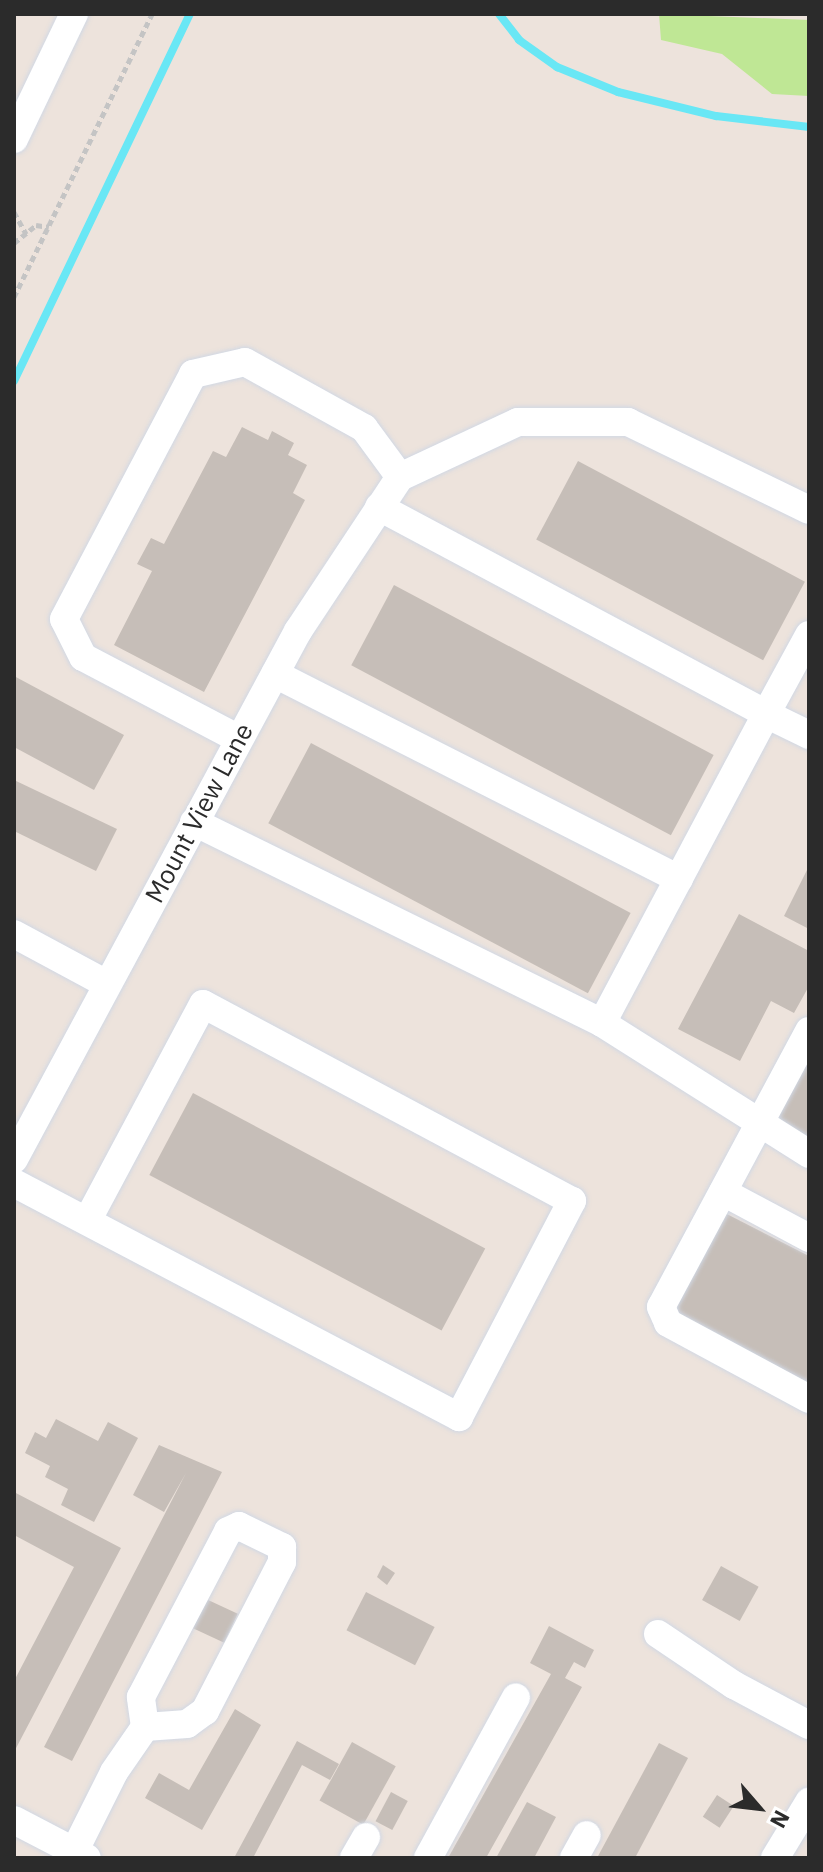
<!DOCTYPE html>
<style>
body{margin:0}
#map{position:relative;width:823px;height:1872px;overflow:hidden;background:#ede3dc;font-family:"IBM Plex Sans",sans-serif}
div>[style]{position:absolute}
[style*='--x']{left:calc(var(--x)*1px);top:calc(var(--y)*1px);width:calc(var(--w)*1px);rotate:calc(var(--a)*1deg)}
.green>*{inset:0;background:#bfe795}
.stream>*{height:8px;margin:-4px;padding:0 4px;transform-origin:4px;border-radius:4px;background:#69e7f5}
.building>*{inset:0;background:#c6beb8;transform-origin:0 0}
.path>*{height:5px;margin-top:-2.5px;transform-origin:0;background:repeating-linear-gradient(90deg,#c4c4c4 0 6px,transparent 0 10px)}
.roads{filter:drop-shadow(0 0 2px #d1d8e4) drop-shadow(0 0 2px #d1d8e4)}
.minor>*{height:28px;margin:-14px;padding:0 14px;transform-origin:14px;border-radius:14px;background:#fff}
span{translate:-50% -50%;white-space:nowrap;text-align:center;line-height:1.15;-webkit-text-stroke:6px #fff;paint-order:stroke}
.street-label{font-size:26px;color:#2b2b2b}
.frame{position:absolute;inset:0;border:16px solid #2b2b2b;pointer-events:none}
.north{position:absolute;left:719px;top:1768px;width:80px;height:80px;-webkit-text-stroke:6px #fff;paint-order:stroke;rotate:118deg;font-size:22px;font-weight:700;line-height:32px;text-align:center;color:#2b2b2b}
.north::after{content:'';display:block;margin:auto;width:28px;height:36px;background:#2b2b2b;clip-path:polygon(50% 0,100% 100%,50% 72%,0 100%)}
</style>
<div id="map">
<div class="green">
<i style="clip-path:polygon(659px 14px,809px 20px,809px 96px,772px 94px,722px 54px,661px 40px)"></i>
</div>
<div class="stream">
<i style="--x:499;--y:14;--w:33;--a:52"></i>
<i style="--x:519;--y:40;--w:47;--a:35.4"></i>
<i style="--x:557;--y:67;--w:66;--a:22.3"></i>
<i style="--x:618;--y:92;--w:101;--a:13.8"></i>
<i style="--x:716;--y:116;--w:94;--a:6.7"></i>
<i style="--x:14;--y:381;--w:407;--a:-64.4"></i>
</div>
<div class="building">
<i style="clip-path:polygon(242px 427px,268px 440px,272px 431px,294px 443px,288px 455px,307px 465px,293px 493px,305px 500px,204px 692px,114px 645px,152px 571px,137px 564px,151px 538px,164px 544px,213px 451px,226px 457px)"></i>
<i style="left:578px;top:461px;width:257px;height:89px;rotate:28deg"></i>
<i style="left:394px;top:585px;width:362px;height:91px;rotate:28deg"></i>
<i style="clip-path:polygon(14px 676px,124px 735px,94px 790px,14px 747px)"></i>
<i style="left:311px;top:743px;width:362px;height:91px;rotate:28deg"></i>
<i style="clip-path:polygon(14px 780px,117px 829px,96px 871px,14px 831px)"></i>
<i style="clip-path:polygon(809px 866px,809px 929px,784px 916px)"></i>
<i style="clip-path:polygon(739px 914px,809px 951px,809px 986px,794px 1013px,771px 1001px,740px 1061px,678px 1029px)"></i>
<i style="clip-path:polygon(809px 1052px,809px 1140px,773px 1121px)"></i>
<i style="left:193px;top:1093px;width:331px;height:93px;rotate:28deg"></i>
<i style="clip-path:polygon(723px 1212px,809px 1256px,809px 1383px,671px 1312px)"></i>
<i style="clip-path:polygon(56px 1419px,98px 1441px,108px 1422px,138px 1438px,94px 1522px,61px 1505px,68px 1489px,45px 1477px,50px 1466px,25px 1453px,35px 1432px,46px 1438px)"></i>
<i style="clip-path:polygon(159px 1445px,222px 1472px,72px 1761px,44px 1747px,186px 1473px,164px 1512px,133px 1495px)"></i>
<i style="clip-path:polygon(14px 1492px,121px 1548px,14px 1752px,14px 1681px,74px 1567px,14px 1535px)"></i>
<i style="clip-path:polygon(383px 1565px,395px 1573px,387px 1585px,377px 1577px)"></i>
<i style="left:721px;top:1566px;width:43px;height:39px;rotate:29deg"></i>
<i style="left:366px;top:1592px;width:77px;height:43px;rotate:27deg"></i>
<i style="left:206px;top:1599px;width:35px;height:32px;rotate:25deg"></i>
<i style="clip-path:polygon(549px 1626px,594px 1650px,585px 1668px,574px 1662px,565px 1678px,582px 1687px,486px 1858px,448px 1858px,551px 1674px,530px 1663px)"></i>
<i style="clip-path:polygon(235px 1709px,261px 1725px,202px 1830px,145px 1798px,159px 1773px,189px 1790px)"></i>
<i style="clip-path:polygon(297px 1741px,339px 1764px,330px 1780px,302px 1765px,253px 1858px,234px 1858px)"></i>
<i style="left:352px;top:1742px;width:50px;height:67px;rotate:29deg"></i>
<i style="clip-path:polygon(659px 1743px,688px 1758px,635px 1858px,597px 1858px)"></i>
<i style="left:391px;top:1792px;width:19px;height:33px;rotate:28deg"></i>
<i style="left:717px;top:1795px;width:20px;height:26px;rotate:33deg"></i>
<i style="clip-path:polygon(527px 1802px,556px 1817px,534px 1858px,496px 1858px)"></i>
</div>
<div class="path">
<i style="--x:14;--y:212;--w:25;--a:61"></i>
<i style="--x:14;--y:243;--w:28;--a:-39"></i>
<i style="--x:36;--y:225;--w:13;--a:9"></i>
<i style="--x:14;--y:297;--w:315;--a:-64"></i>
</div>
<div class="roads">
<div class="minor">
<i style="--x:14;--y:139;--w:139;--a:-64.4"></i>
<i style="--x:400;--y:477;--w:130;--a:-25"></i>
<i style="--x:518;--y:422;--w:110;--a:0"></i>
<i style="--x:628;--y:422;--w:201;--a:25.9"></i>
<i style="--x:379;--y:507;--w:439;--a:28.1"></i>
<i style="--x:766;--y:714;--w:90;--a:-61.4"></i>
<i style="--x:275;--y:674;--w:453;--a:26.9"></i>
<i style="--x:239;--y:739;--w:176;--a:-152.3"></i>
<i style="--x:83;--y:657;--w:42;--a:-116.6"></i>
<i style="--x:64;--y:619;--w:277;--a:-62.2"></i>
<i style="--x:193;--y:374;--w:53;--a:-13"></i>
<i style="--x:245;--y:362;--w:136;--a:29"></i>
<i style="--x:364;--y:428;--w:61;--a:53.7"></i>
<i style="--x:194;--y:822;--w:455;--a:26.2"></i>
<i style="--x:602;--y:1023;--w:350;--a:-62"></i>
<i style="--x:766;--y:714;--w:48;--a:26"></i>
<i style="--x:14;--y:934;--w:106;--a:28.3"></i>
<i style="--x:602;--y:1023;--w:245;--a:32.3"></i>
<i style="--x:809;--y:1031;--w:313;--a:118.2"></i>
<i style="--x:661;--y:1307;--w:17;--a:66"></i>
<i style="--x:668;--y:1323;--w:160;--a:28.3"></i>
<i style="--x:14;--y:1159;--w:600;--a:-61.73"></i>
<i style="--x:298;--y:631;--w:185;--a:-56.5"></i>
<i style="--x:14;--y:1183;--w:503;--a:27.74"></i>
<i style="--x:459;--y:1417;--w:244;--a:-62.4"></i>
<i style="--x:572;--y:1201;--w:418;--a:-151.9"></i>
<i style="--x:203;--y:1004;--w:246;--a:118.1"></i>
<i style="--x:723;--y:1192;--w:98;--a:28.1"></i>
<i style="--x:658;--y:1634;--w:92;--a:33.9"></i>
<i style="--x:734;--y:1685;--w:85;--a:28.1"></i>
<i style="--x:14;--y:1820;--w:82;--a:27.5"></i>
<i style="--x:71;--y:1858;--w:96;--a:-63.4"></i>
<i style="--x:114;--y:1772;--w:55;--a:-55.4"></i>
<i style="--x:145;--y:1727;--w:30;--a:-98"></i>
<i style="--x:141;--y:1697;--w:187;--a:-62.3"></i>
<i style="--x:228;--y:1531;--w:12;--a:-24"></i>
<i style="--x:239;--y:1526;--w:48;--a:26"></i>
<i style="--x:282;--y:1547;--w:15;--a:90"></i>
<i style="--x:282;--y:1562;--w:168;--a:117.3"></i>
<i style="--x:205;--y:1711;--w:22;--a:144"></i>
<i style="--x:187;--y:1724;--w:42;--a:175.9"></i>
<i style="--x:354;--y:1858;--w:24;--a:-60"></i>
<i style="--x:428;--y:1858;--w:183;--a:-61.3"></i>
<i style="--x:574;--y:1858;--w:26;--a:-61"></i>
<i style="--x:775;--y:1858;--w:66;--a:-58.7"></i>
</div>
</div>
<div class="street-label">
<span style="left:199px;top:813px;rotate:-62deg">Mount View Lane</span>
</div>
<div class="frame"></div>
<div class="north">N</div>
</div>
